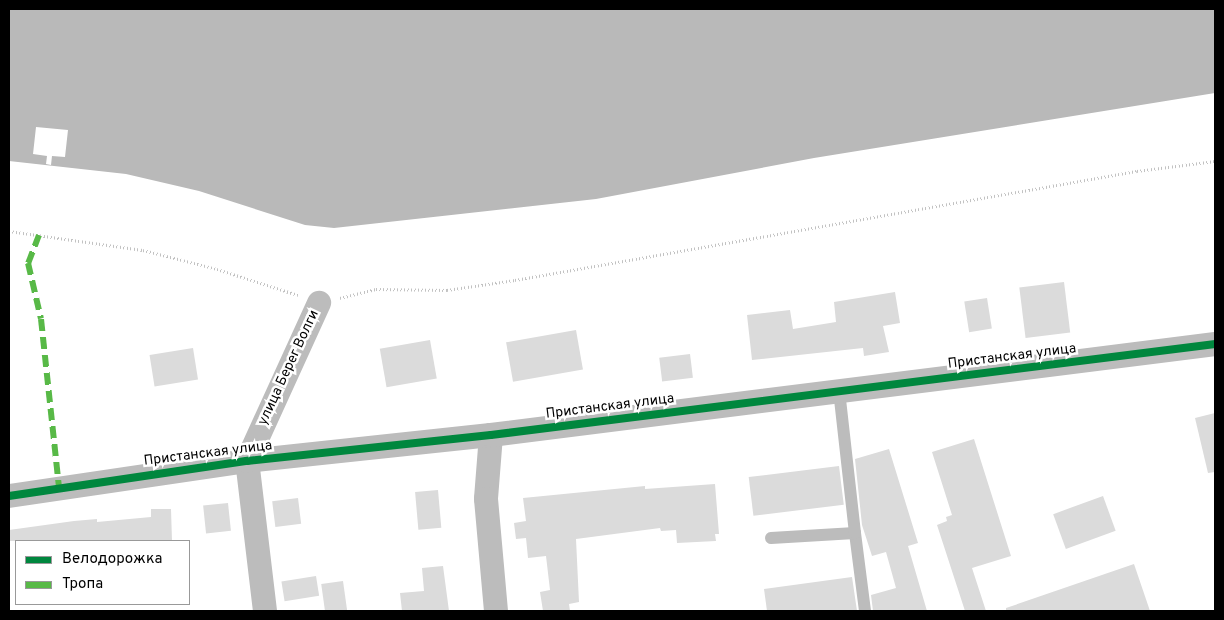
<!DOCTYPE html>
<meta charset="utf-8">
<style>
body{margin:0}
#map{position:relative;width:1224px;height:620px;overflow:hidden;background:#fff;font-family:Overpass,sans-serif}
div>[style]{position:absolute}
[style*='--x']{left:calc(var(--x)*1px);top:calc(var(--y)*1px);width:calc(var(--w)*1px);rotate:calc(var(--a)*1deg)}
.water>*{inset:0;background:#b9b9b9}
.pier>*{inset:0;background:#fff}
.building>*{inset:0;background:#dbdbdb;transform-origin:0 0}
.path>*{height:3px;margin-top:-1.5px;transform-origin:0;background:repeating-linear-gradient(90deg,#c2c2c2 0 1px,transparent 0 3.5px)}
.lane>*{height:12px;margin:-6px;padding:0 6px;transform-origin:6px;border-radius:6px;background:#bcbcbc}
.street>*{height:24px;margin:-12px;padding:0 12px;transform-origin:12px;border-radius:12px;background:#bcbcbc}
.quiet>*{height:6px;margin-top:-3px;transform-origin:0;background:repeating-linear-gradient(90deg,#58b947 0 12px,transparent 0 18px)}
.cycleway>*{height:8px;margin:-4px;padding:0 4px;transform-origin:4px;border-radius:4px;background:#00873e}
span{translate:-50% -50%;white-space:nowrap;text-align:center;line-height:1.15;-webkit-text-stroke:5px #fff;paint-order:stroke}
.street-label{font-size:14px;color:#000}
.frame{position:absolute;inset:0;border:10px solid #000;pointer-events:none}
.legend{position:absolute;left:15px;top:540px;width:175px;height:65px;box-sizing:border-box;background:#fff;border:1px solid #999;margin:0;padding:6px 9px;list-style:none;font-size:15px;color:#000}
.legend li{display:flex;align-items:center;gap:10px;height:25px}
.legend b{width:25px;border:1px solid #999}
</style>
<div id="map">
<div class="water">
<i style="clip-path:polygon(9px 9px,1215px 9px,1215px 93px,814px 158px,596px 199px,334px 228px,305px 225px,199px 191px,126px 174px,9px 161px)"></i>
</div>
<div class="pier">
<i style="clip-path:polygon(36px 127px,68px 130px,65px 157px,52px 156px,51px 165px,46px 164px,47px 156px,33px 154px)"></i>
</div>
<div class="building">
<i style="left:1064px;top:282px;width:51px;height:45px;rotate:83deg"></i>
<i style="clip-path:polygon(895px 292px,900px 323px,883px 326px,889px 352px,864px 356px,863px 348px,752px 360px,747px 315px,790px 310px,793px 329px,836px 322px,834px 302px)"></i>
<i style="left:987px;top:298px;width:31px;height:23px;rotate:81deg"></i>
<i style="left:576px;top:330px;width:40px;height:71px;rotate:80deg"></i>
<i style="left:430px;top:340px;width:39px;height:51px;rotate:80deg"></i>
<i style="left:193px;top:348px;width:32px;height:44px;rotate:81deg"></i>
<i style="left:690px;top:354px;width:24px;height:31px;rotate:83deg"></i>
<i style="clip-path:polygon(1215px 413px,1215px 472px,1208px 473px,1195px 418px)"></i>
<i style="clip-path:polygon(974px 439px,1011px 556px,972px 568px,986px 611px,965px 611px,937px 525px,947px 521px,946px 517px,952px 515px,932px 452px)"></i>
<i style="clip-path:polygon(889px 449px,918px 543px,908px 546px,927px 611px,873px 611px,871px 595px,896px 588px,886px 552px,872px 556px,862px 525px,855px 459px)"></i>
<i style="left:839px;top:466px;width:39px;height:91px;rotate:83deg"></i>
<i style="clip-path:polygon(715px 484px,719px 534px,715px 534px,716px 541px,677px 543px,676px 530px,661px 531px,660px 528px,576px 539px,579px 602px,569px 604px,570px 611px,543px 611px,540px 592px,550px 590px,546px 556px,528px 558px,526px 538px,516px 539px,514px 523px,526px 521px,523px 498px,645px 486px,645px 489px)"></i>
<i style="left:438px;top:490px;width:38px;height:23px;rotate:85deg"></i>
<i style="left:1103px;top:496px;width:37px;height:53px;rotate:70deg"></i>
<i style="left:298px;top:498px;width:26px;height:26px;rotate:83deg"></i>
<i style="left:228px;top:503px;width:28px;height:25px;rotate:84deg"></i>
<i style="clip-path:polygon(151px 509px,171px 509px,172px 541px,9px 541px,9px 530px,74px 521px,97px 519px,97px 522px,151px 517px)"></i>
<i style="clip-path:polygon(1134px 564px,1150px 611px,1006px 611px,1006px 608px)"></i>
<i style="clip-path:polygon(443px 566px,449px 611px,402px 611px,400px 593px,424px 591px,422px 568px)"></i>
<i style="left:316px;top:576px;width:20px;height:35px;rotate:81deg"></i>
<i style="clip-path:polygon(852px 577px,857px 611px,767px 611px,764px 589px)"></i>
<i style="left:343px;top:581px;width:30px;height:22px;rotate:82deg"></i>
</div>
<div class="path">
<i style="--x:9;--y:231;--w:135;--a:8.1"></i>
<i style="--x:143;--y:250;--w:76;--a:14.4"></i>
<i style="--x:217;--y:269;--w:85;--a:17.8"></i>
<i style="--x:340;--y:298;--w:37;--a:-14"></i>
<i style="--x:376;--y:289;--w:71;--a:0.8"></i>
<i style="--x:447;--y:290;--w:69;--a:-8.4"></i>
<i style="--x:515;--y:280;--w:631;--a:-9.94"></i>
<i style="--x:1137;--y:171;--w:79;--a:-7.3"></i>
</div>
<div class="lane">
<i style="--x:855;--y:533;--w:79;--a:82.7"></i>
<i style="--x:771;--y:538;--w:84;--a:-3.4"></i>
<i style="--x:855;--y:533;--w:143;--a:-96.4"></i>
</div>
<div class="street">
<i style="--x:491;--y:435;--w:64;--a:94.5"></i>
<i style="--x:486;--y:499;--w:112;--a:84.9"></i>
<i style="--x:9;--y:496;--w:241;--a:-8.4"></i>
<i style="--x:247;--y:461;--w:245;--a:-6.1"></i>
<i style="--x:491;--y:435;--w:730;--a:-7.16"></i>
<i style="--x:265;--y:611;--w:151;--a:-96.8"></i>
<i style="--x:247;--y:461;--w:174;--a:-65.5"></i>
</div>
<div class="quiet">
<i style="--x:39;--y:235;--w:30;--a:111"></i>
<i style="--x:28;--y:263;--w:57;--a:76.9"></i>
<i style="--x:41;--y:319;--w:169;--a:83.9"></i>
</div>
<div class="cycleway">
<i style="--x:9;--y:496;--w:241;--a:-8.4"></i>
<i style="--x:247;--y:461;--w:245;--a:-6.1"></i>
<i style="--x:491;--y:435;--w:730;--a:-7.16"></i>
</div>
<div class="street-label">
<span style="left:1012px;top:357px;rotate:-7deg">Пристанская улица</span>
<span style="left:289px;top:368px;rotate:-65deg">улица Берег Волги</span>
<span style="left:610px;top:407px;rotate:-7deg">Пристанская улица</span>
<span style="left:208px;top:454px;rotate:-7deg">Пристанская улица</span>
</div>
<div class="frame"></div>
<ul class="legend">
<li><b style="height:6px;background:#00873e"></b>Велодорожка</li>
<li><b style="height:6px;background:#58b947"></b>Тропа</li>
</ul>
</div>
